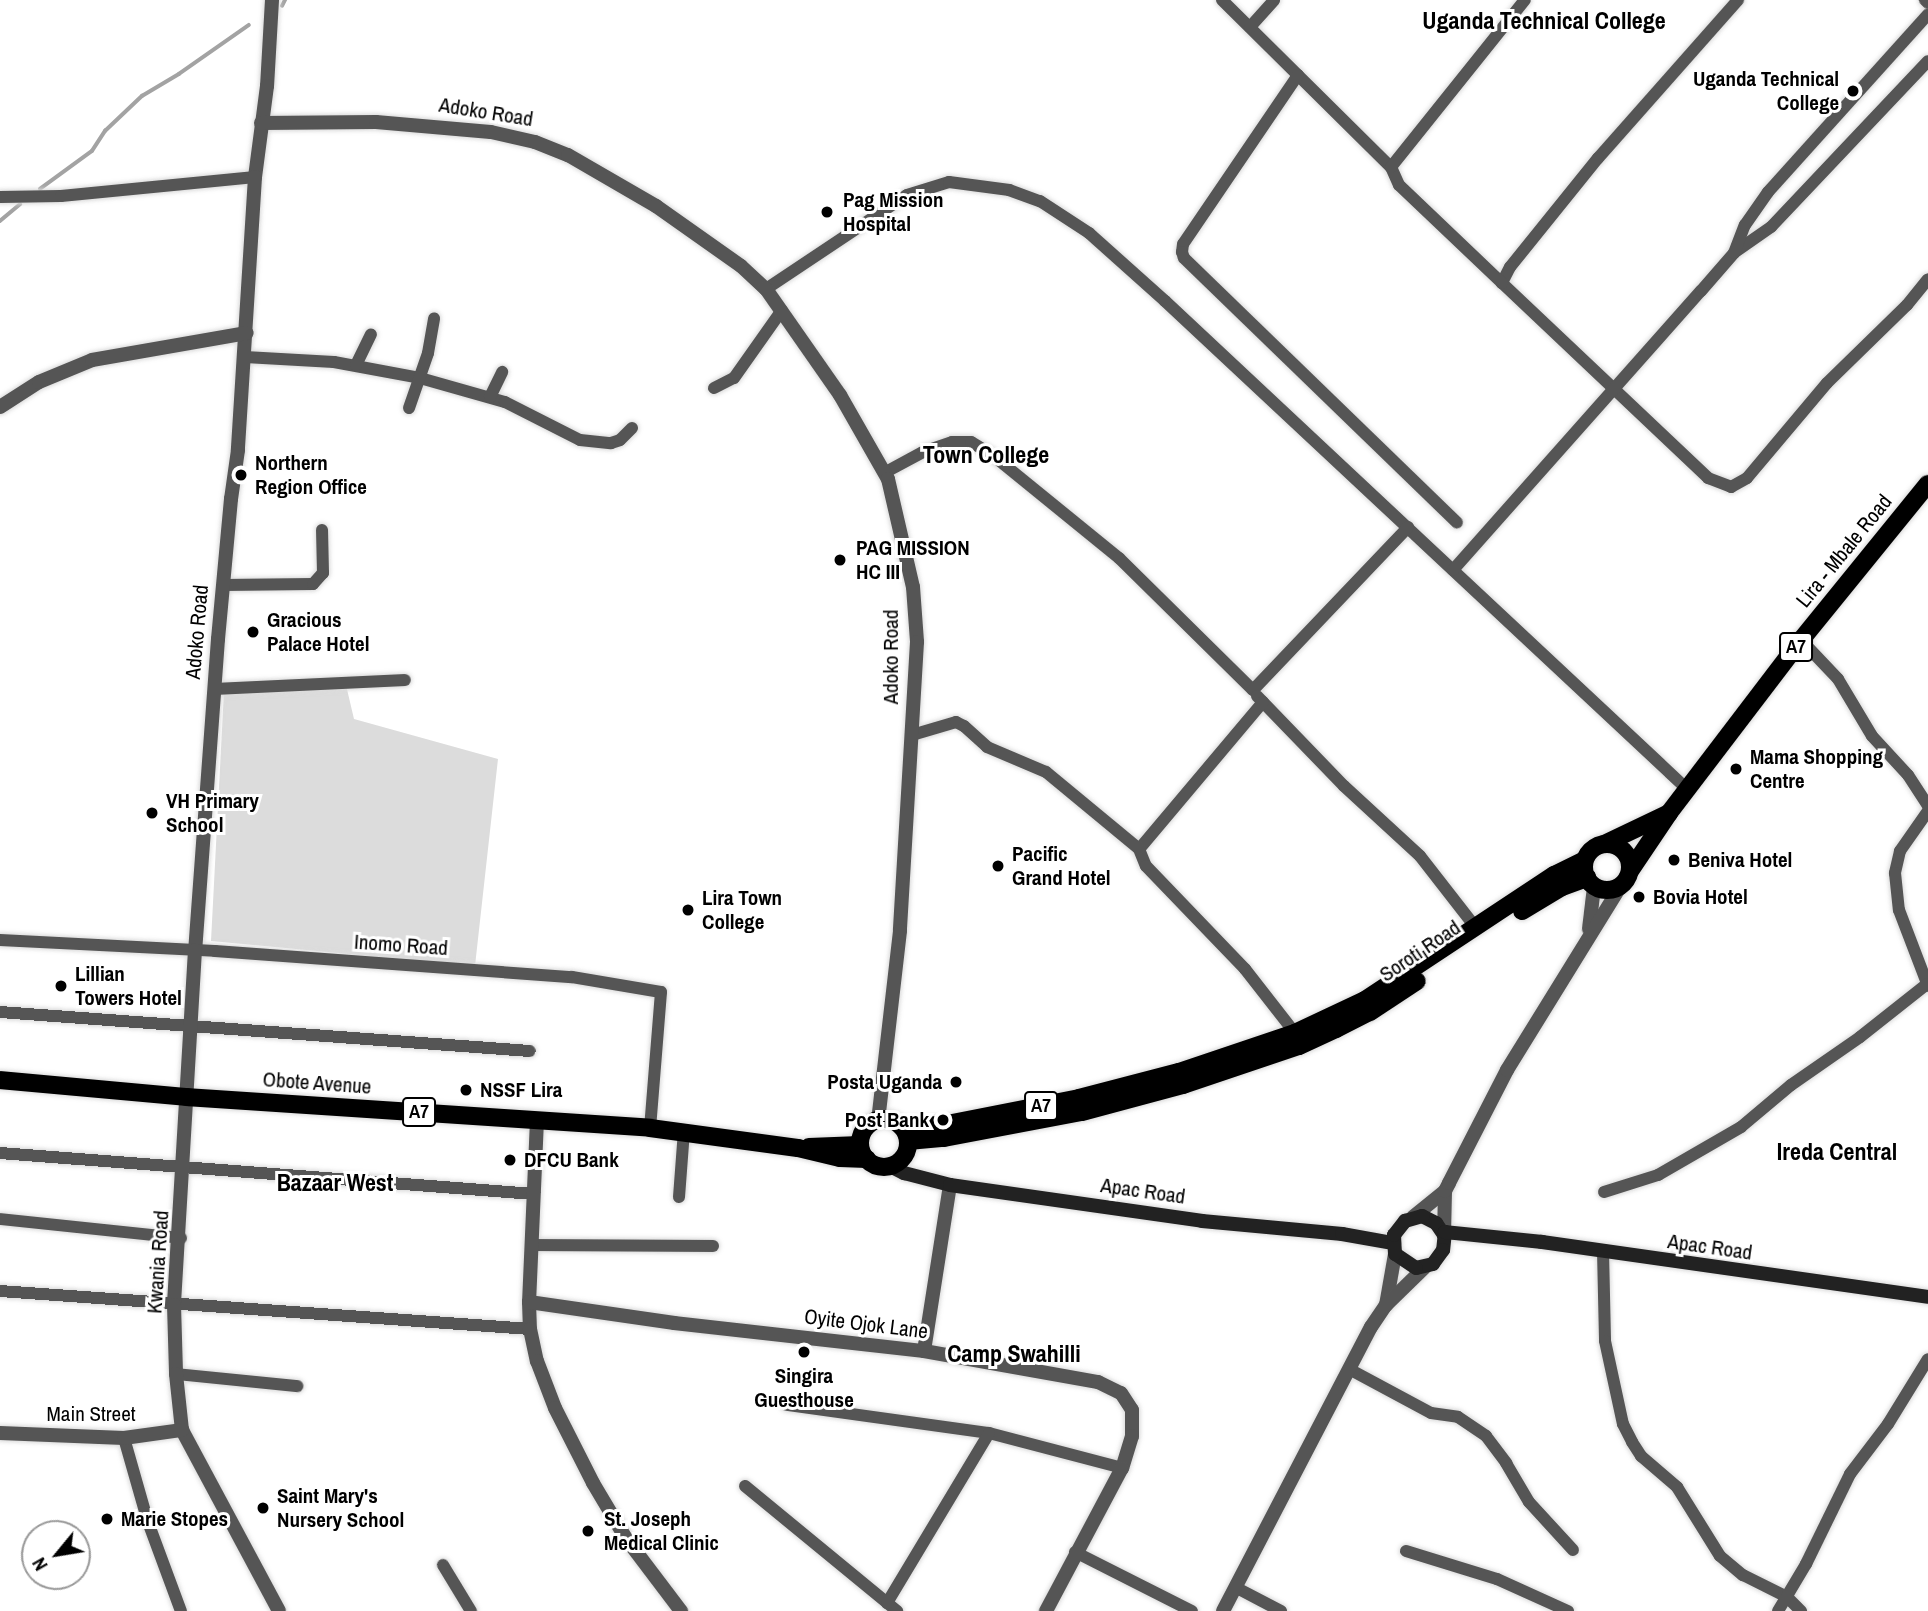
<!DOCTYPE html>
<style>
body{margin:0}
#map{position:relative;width:1928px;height:1611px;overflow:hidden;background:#fff;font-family:"Archivo Narrow",sans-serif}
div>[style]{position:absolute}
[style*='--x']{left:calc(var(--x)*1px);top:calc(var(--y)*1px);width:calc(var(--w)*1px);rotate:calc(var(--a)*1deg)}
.green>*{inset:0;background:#dcdcdc}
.stream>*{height:3.5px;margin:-1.75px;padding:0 1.75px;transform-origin:1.75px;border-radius:1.75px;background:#a3a3a3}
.roads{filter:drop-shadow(0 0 2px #dbdbdb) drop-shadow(0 0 2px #dbdbdb)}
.minor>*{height:12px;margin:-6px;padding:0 6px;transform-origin:6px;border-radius:6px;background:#555}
.tertiary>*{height:14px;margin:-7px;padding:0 7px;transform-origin:7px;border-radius:7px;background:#555}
.secondary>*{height:14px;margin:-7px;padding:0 7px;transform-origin:7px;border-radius:7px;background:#222}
.primary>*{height:18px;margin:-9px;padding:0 9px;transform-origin:9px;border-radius:9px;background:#000}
.primary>.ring{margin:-9px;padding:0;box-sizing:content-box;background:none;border:18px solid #000;border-radius:50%}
.dots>*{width:19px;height:19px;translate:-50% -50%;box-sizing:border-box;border:4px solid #fff;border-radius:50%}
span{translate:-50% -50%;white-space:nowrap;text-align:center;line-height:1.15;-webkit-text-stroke:6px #fff;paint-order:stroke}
.shield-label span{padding:2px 5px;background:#fff;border:2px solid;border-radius:5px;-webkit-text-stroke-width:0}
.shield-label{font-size:19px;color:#000;font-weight:700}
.poi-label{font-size:21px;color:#000;font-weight:700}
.right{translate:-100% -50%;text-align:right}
.left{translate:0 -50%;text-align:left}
.street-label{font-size:21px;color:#000}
.quarter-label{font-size:24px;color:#000;font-weight:700}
.north{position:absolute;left:21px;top:1520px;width:70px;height:70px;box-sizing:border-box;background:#fff;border:2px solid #999;border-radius:50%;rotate:240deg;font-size:19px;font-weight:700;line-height:28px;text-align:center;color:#000}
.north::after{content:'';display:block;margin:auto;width:24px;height:32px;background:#000;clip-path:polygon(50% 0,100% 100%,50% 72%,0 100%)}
</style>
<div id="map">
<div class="green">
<i style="clip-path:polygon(346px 685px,354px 719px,498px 759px,475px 966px,211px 941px,224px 691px)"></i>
</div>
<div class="stream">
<i style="--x:282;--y:6;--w:7;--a:-63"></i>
<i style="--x:40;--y:189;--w:64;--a:-36.2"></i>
<i style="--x:92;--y:151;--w:24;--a:-57"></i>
<i style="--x:105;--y:131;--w:51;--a:-43.4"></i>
<i style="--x:142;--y:96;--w:43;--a:-30.7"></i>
<i style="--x:179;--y:74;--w:85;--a:-35"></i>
<i style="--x:0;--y:221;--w:26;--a:-40"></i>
</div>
<div class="roads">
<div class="minor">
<i style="--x:1222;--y:0;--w:238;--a:44.7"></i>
<i style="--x:1738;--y:0;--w:211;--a:131.5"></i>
<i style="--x:1598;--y:158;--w:140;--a:128.9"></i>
<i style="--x:1510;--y:267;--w:18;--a:117"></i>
<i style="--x:1502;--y:283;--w:284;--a:43.4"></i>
<i style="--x:1708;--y:478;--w:25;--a:21"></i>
<i style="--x:1731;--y:487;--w:18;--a:-29"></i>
<i style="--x:1747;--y:478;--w:124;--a:-49.9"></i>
<i style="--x:1827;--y:383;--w:112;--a:-44.3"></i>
<i style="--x:1907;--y:305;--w:33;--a:-51"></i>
<i style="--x:1925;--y:0;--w:4;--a:45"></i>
<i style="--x:1250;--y:27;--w:36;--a:-48"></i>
<i style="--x:1298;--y:75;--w:204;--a:124.2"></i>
<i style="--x:1183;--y:244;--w:8;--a:97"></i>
<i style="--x:1182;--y:252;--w:6;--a:72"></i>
<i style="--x:1184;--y:258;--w:380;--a:44.1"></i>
<i style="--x:0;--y:197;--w:61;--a:-0.9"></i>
<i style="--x:61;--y:196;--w:195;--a:-5.6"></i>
<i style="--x:1735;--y:252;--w:44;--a:-34.8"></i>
<i style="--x:1771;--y:227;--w:228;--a:-46.6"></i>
<i style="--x:1502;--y:283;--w:142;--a:-136.4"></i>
<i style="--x:1399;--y:185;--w:20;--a:-114"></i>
<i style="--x:1391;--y:167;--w:214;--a:-51.3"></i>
<i style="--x:766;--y:289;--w:169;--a:-33.7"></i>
<i style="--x:907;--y:195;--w:44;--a:-17.2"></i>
<i style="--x:949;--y:182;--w:61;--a:7.6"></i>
<i style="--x:1009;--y:190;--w:33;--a:20"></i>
<i style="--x:1040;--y:201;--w:59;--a:33.1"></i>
<i style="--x:1089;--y:233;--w:102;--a:41.8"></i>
<i style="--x:1165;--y:301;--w:715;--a:43.07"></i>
<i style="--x:245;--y:357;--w:89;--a:3.2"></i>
<i style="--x:334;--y:362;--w:87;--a:10.5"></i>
<i style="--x:420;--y:378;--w:88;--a:15.8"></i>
<i style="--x:505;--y:402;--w:84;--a:26.9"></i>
<i style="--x:580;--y:440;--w:31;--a:6"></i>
<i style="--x:611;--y:443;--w:9;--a:-18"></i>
<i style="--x:620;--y:440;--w:17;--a:-45"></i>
<i style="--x:356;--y:365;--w:34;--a:-64"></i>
<i style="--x:714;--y:388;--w:22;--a:-27"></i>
<i style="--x:734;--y:378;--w:83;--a:-54.8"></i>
<i style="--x:490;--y:397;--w:28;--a:-64"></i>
<i style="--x:409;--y:408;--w:58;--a:-70.9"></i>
<i style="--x:428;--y:353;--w:35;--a:-80"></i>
<i style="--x:884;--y:473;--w:44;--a:-28.3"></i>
<i style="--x:923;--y:452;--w:31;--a:-19"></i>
<i style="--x:952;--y:442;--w:19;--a:0"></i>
<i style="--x:971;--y:442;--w:23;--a:31"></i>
<i style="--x:991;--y:454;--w:165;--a:39.1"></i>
<i style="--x:1119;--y:558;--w:188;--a:44.6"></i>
<i style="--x:1253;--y:690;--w:225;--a:-46.4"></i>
<i style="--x:1453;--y:570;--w:373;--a:-48.4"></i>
<i style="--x:1701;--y:291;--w:50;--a:-49"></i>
<i style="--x:1734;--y:253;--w:30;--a:-69"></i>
<i style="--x:1745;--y:225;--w:40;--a:-55.1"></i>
<i style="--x:1768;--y:192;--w:239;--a:-48"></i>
<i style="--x:223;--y:585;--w:90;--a:-0.6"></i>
<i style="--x:313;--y:584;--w:15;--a:-48"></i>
<i style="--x:323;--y:573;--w:43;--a:-91.3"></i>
<i style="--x:1801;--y:640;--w:54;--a:46.5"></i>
<i style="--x:1838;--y:679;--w:66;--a:59.2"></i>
<i style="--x:1872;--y:736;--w:53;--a:47.3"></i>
<i style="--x:1908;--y:775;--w:37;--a:57"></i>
<i style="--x:215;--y:689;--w:190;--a:-2.7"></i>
<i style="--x:1257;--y:696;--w:125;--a:46"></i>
<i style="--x:1344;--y:786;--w:103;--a:42.6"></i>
<i style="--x:1420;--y:856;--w:91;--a:52.1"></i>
<i style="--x:1263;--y:702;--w:192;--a:130.1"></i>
<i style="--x:1139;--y:849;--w:18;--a:68"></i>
<i style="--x:1146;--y:866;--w:143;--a:46.1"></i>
<i style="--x:1245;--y:969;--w:81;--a:52"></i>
<i style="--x:912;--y:735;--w:46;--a:-16.5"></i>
<i style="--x:956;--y:722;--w:9;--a:27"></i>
<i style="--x:964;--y:726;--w:31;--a:42"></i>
<i style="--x:987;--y:747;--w:64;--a:23"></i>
<i style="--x:1046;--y:772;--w:121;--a:39.6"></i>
<i style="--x:1928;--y:811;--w:49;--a:125"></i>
<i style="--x:1900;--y:851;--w:23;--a:103"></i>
<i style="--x:1895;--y:873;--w:37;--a:84"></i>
<i style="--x:1899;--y:910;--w:81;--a:69.1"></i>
<i style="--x:0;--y:940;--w:215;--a:2.9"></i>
<i style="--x:215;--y:951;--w:358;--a:4.2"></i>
<i style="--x:572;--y:977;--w:90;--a:9.6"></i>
<i style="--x:661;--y:992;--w:136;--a:94.6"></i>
<i style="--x:0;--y:1012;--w:531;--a:4.21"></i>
<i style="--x:0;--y:1153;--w:536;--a:4.39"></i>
<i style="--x:1604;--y:1192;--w:57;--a:-17.5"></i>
<i style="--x:1658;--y:1175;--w:96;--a:-30"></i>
<i style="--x:1741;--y:1127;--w:65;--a:-40"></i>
<i style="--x:1791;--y:1085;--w:84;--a:-34.8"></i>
<i style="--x:1860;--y:1037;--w:85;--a:-38.3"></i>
<i style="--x:679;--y:1197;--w:66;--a:-85.7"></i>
<i style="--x:0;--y:1219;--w:182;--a:6"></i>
<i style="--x:533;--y:1245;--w:180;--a:0.3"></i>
<i style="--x:1603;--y:1251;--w:90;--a:88.7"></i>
<i style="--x:1605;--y:1341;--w:85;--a:77.8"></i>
<i style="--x:1623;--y:1424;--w:20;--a:63"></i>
<i style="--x:1632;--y:1442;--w:17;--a:57"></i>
<i style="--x:1641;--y:1456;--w:48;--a:40.7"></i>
<i style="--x:1677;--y:1487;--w:81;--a:58.1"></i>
<i style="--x:1720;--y:1556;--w:30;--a:40"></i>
<i style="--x:1743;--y:1575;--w:49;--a:26.6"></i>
<i style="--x:1787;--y:1597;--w:20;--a:45"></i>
<i style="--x:0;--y:1291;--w:531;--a:4.1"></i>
<i style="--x:1349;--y:1369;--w:93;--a:28.2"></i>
<i style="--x:1431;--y:1413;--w:27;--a:8"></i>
<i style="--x:1458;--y:1417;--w:34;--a:34"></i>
<i style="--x:1486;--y:1436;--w:34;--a:53"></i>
<i style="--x:1506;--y:1463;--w:45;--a:59.5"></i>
<i style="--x:1529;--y:1502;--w:65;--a:47.5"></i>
<i style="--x:176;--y:1374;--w:122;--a:5.7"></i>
<i style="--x:787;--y:1405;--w:204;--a:7.9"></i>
<i style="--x:989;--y:1433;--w:138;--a:14.7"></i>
<i style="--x:124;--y:1438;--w:87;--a:74.1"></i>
<i style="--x:148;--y:1522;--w:95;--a:69.7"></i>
<i style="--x:745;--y:1486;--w:197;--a:39.4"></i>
<i style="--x:1406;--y:1551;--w:95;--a:17.1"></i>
<i style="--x:1497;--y:1579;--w:78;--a:24.3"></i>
<i style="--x:1075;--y:1552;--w:131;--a:26.8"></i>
<i style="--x:443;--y:1565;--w:54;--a:58.7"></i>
<i style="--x:1235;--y:1587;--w:52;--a:27.6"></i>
<i style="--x:887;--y:1603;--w:198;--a:-59"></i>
<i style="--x:1778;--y:1611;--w:55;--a:-59.2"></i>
<i style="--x:1806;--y:1564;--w:100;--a:-63.9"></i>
<i style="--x:1850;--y:1474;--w:63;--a:-52.8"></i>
<i style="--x:1888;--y:1424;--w:76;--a:-58.4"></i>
</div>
<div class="tertiary">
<i style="--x:272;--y:0;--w:86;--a:93.3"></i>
<i style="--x:267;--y:86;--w:92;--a:97.5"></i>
<i style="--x:255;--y:177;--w:274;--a:93.6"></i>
<i style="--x:238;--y:450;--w:49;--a:98.1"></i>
<i style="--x:231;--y:499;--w:141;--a:95.3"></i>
<i style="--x:218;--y:639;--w:312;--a:94.2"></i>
<i style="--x:195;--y:950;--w:356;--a:93.4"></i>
<i style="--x:174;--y:1305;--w:69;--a:88.3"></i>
<i style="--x:176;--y:1374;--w:56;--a:83.9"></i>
<i style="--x:182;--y:1430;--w:205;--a:61.8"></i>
<i style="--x:261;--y:123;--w:115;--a:-0.5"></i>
<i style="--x:376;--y:122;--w:115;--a:5"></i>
<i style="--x:491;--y:132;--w:45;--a:12.8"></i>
<i style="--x:535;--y:142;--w:35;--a:22"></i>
<i style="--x:568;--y:155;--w:102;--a:30.1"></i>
<i style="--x:656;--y:206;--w:104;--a:35.2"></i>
<i style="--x:741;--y:266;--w:34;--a:43"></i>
<i style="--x:766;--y:289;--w:129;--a:55.1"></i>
<i style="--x:840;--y:395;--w:97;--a:60.3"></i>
<i style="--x:888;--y:479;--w:111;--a:77"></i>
<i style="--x:913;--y:587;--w:55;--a:85.8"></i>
<i style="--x:917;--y:642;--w:289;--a:93.4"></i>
<i style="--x:900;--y:931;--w:190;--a:96.6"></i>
<i style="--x:0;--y:407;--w:46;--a:-32.7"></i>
<i style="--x:39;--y:382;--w:57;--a:-22.5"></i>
<i style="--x:92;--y:360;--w:157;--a:-9.9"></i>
<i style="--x:1589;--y:929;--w:42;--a:-83.2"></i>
<i style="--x:537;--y:1120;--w:182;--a:92.5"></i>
<i style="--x:529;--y:1302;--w:27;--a:88"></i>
<i style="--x:530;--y:1329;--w:33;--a:78"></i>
<i style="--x:537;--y:1361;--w:50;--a:69"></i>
<i style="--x:555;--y:1408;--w:84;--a:63.1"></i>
<i style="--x:593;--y:1483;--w:63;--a:59.3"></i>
<i style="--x:625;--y:1537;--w:93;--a:52.9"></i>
<i style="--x:1413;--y:1217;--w:41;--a:-39.1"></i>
<i style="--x:1444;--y:1235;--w:44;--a:-88.7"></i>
<i style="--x:1445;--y:1191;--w:9;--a:-63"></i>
<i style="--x:1449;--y:1183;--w:127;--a:-62.8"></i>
<i style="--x:1507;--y:1070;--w:215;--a:-58.3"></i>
<i style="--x:529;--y:1302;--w:147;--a:8.2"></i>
<i style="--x:674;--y:1323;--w:252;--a:6.4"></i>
<i style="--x:924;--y:1351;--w:177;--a:10.1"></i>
<i style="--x:1098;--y:1382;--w:25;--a:26"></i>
<i style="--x:1121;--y:1393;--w:20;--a:57"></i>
<i style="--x:1132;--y:1410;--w:26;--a:90"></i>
<i style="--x:1132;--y:1436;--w:34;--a:107"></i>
<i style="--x:1122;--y:1468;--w:162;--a:118"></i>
<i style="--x:1386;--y:1305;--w:52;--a:-80"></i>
<i style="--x:924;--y:1351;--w:168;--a:-81.1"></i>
<i style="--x:0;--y:1433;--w:124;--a:2.3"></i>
<i style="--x:124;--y:1438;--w:59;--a:-7.9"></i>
<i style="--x:1223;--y:1611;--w:320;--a:-62.5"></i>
<i style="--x:1371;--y:1327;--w:27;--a:-56"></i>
<i style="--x:1386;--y:1305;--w:54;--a:-44.3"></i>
</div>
<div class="secondary">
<i style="--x:890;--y:1166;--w:16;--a:27"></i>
<i style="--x:904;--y:1173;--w:48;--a:14.6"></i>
<i style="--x:950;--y:1185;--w:255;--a:8.1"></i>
<i style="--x:1202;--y:1221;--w:141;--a:5.3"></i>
<i style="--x:1342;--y:1234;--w:52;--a:10"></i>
<i style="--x:1422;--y:1216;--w:16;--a:27"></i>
<i style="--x:1436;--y:1223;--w:14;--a:56"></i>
<i style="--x:1444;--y:1235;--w:3;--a:-72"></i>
<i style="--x:1445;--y:1232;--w:18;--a:96"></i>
<i style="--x:1443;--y:1250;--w:17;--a:126"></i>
<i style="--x:1433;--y:1264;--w:17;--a:167"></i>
<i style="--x:1416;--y:1268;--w:25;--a:-146"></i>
<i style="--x:1395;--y:1254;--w:19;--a:-93"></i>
<i style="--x:1394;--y:1235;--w:18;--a:-52"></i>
<i style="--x:1405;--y:1221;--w:18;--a:-16"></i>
<i style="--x:1445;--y:1232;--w:98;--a:5.9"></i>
<i style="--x:1542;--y:1242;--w:390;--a:8.1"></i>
</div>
<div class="primary">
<i class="ring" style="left:1584px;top:844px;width:28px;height:28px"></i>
<i style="--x:1604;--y:844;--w:72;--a:-25.5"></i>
<i style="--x:1630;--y:871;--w:70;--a:-56.1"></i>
<i style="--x:1669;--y:813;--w:218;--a:-52.7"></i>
<i style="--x:1801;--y:640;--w:201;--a:-50.9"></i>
<i style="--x:1522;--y:911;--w:47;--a:-31"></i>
<i style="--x:1562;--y:887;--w:27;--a:-20"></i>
<i style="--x:0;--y:1080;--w:188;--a:5.2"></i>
<i style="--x:187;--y:1097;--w:464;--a:3.8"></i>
<i style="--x:650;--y:1128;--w:149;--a:7.7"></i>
<i style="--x:798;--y:1148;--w:43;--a:13.4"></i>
<i style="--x:840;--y:1158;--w:27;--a:2"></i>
<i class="ring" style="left:860px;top:1119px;width:30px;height:30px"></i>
<i style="--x:901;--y:1126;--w:41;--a:-1.4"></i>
<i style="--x:942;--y:1125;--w:140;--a:-11.1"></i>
<i style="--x:1079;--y:1098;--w:103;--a:-14.6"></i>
<i style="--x:1179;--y:1072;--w:122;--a:-18.6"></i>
<i style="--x:1295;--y:1033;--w:77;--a:-25.2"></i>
<i style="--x:1365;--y:1000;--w:227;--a:-33.5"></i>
<i style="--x:1554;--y:875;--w:34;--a:-26"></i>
<i style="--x:908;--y:1141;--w:36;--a:-5"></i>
<i style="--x:944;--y:1138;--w:140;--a:-10.7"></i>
<i style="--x:1082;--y:1112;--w:105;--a:-15"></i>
<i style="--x:1183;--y:1085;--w:122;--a:-18.6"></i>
<i style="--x:1299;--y:1046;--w:41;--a:-24.7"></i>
<i style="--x:1336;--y:1029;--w:38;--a:-27"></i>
<i style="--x:1370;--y:1012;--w:56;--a:-33.4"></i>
<i style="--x:809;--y:1147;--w:51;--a:-2.2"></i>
</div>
</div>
<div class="dots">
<i style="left:1853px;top:91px;background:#000"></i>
<i style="left:827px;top:212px;background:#000"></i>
<i style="left:241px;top:475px;background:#000"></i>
<i style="left:840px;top:560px;background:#000"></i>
<i style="left:253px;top:632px;background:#000"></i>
<i style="left:1736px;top:769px;background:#000"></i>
<i style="left:152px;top:813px;background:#000"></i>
<i style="left:1674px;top:860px;background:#000"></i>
<i style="left:998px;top:866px;background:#000"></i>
<i style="left:1639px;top:897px;background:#000"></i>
<i style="left:688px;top:910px;background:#000"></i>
<i style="left:61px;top:986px;background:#000"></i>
<i style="left:956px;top:1082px;background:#000"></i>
<i style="left:466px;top:1090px;background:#000"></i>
<i style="left:943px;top:1120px;background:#000"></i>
<i style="left:510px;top:1160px;background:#000"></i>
<i style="left:804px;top:1352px;background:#000"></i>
<i style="left:263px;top:1508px;background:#000"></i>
<i style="left:107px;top:1519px;background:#000"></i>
<i style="left:588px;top:1531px;background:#000"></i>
</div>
<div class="shield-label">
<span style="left:1796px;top:647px">A7</span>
<span style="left:1041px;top:1106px">A7</span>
<span style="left:419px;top:1112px">A7</span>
</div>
<div class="poi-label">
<span class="right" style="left:1839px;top:91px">Uganda Technical<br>College</span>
<span class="left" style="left:843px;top:212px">Pag Mission<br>Hospital</span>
<span class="left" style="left:255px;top:475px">Northern<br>Region Office</span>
<span class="left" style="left:856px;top:560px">PAG MISSION<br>HC III</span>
<span class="left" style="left:267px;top:632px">Gracious<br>Palace Hotel</span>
<span class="left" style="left:1750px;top:769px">Mama Shopping<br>Centre</span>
<span class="left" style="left:166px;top:813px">VH Primary<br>School</span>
<span class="left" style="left:1012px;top:866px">Pacific<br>Grand Hotel</span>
<span class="left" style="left:1688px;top:860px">Beniva Hotel</span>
<span class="left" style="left:1653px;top:897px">Bovia Hotel</span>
<span class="left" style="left:702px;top:910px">Lira Town<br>College</span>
<span class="left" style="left:75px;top:986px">Lillian<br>Towers Hotel</span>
<span class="right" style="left:942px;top:1082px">Posta Uganda</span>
<span class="left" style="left:480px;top:1090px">NSSF Lira</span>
<span class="right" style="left:929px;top:1120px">Post Bank</span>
<span class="left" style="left:524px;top:1160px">DFCU Bank</span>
<span style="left:804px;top:1388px">Singira<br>Guesthouse</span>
<span class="left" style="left:277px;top:1508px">Saint Mary's<br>Nursery School</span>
<span class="left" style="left:121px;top:1519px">Marie Stopes</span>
<span class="left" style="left:604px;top:1531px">St. Joseph<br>Medical Clinic</span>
</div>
<div class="street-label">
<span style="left:486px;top:112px;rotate:9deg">Adoko Road</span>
<span style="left:1844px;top:551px;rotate:-51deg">Lira - Mbale Road</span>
<span style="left:197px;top:632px;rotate:-85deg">Adoko Road</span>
<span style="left:891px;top:657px;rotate:-90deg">Adoko Road</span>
<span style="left:401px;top:945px;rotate:4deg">Inomo Road</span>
<span style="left:1420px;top:951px;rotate:-34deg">Soroti Road</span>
<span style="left:317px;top:1083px;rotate:4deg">Obote Avenue</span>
<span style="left:1143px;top:1191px;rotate:8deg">Apac Road</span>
<span style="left:1710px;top:1247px;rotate:8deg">Apac Road</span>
<span style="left:158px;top:1262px;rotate:-86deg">Kwania Road</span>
<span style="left:866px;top:1324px;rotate:7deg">Oyite Ojok Lane</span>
<span style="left:91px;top:1414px">Main Street</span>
</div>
<div class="quarter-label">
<span style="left:1544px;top:21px">Uganda Technical College</span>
<span style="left:986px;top:455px">Town College</span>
<span style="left:1837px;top:1152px">Ireda Central</span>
<span style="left:335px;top:1183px">Bazaar West</span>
<span style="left:1014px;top:1354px">Camp Swahilli</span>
</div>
<div class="north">N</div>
</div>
